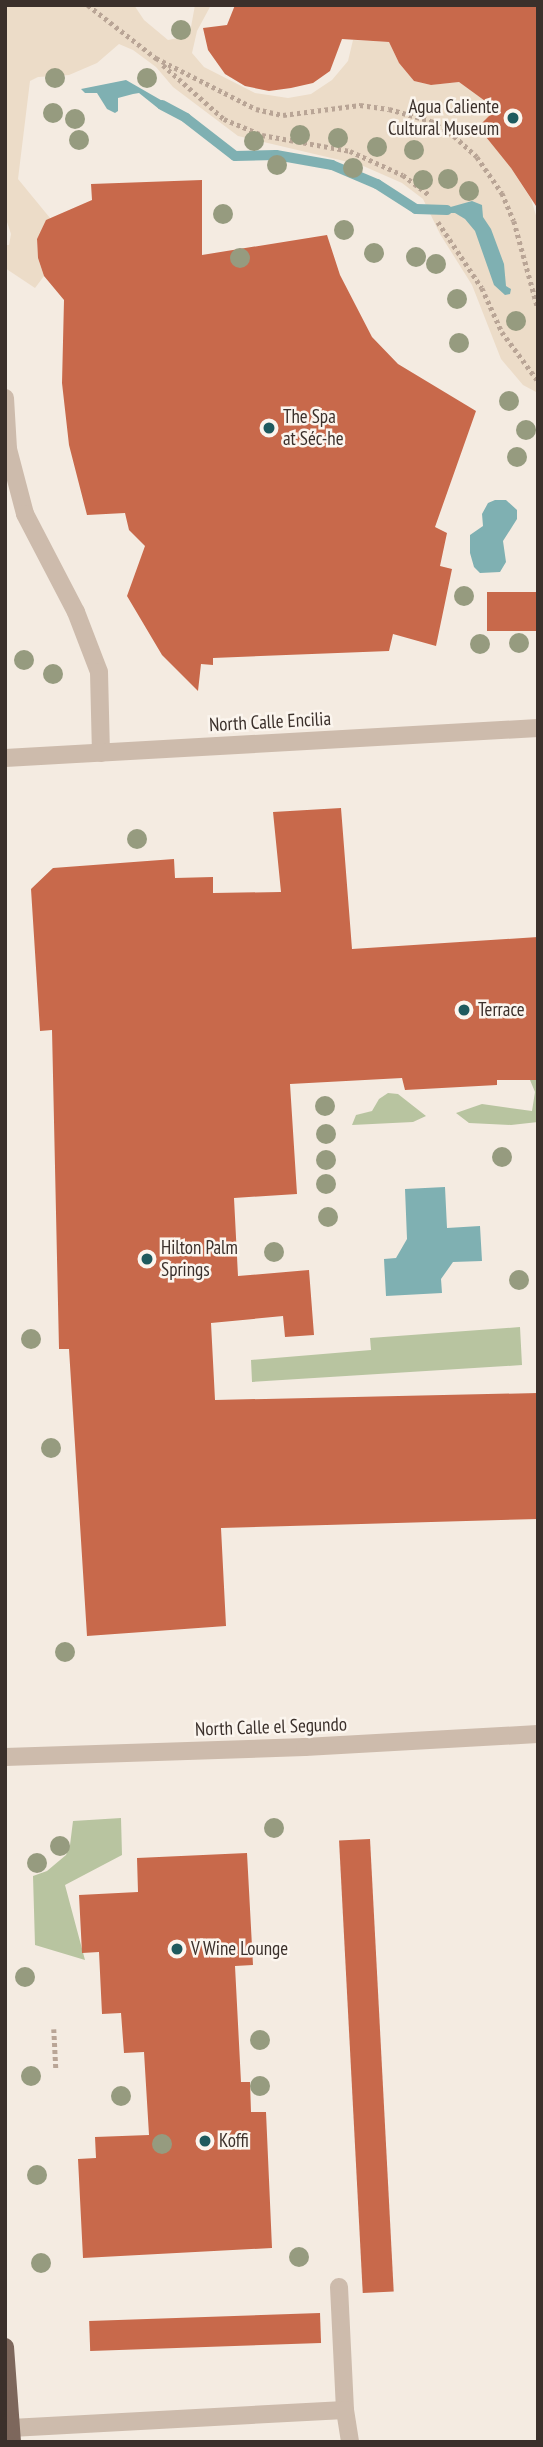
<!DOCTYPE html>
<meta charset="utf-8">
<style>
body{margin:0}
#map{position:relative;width:543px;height:2447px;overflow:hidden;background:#f4ebe1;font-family:"PT Sans Narrow",sans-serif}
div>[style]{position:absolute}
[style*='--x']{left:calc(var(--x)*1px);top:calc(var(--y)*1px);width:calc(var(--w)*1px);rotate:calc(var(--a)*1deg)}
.green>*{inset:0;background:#b8c4a0}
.plaza>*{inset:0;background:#ecdcc8}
.water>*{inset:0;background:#7fb0b2}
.stream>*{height:10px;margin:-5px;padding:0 5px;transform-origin:5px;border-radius:5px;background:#7fb0b2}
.building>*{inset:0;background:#c8694b;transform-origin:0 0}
.path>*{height:4.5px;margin-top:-2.25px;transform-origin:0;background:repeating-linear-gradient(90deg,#b9a596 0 3.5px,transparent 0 7px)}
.minor>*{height:18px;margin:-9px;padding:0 9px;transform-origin:9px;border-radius:9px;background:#cdbbac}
.major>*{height:18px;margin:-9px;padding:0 9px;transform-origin:9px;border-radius:9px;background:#7d675c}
.trees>*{width:20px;height:20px;margin:-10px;border-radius:50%;background:#969b7f}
.dots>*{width:19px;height:19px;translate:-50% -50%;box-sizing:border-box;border:4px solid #fbf5ee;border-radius:50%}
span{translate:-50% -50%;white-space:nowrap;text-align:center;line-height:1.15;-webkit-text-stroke:5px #fbf5ee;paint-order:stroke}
.poi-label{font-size:19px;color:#3b302b}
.right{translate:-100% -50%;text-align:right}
.left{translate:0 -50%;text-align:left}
.street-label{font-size:19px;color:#3b302b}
.frame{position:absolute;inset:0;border:7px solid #3b302b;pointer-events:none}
</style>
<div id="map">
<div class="green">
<i style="clip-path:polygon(538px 1079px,538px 1122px,511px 1125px,469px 1123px,456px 1113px,482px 1104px,532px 1111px,535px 1092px,530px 1080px)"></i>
<i style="clip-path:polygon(388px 1093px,398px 1094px,426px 1116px,413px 1122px,352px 1125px,356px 1115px,372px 1111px,379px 1099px)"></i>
<i style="clip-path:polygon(520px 1327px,522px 1365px,252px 1382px,251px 1360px,371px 1350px,370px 1338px)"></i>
<i style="clip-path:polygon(121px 1818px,122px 1855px,65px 1885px,85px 1960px,35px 1945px,33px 1876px,47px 1871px,66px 1855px,70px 1845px,73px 1821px)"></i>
</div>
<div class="plaza">
<i style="clip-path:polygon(5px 5px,134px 5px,144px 20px,168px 40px,183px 37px,191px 27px,195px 5px,211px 5px,197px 31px,192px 53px,204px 67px,255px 93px,288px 98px,311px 94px,332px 80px,348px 61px,353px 40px,389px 42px,399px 63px,414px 81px,431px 85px,459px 82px,496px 109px,511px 168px,531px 199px,538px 222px,538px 393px,523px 385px,501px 359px,472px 285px,440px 234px,423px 199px,402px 183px,361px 165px,238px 136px,173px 87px,156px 67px,133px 50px,119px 44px,97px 63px,69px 75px,38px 77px,30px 81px,18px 179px,50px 218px,37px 239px,38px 258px,44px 276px,35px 288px,5px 268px,5px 245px,9px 245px,11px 234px,5px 216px)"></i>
</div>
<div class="water">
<i style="clip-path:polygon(126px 80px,166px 103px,159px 109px,139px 93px,133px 94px,118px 98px,118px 111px,115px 113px,107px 109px,97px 93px,85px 93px,81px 89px)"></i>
<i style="clip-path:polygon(472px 201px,482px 205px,483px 217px,491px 229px,504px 264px,506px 286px,511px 289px,510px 294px,505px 295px,494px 285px,475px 231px,465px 219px,455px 213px,448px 213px,447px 208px)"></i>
<i style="clip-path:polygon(495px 500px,506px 500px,517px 510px,517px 519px,503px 541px,506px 562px,500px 572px,480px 573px,474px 567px,470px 553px,470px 535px,483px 526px,482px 514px,488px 503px)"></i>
<i style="clip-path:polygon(445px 1187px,447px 1228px,480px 1226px,482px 1261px,453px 1262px,441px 1279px,442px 1293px,386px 1296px,384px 1259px,396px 1258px,407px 1239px,405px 1189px)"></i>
</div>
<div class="stream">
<i style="--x:162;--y:105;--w:27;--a:28"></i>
<i style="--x:186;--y:118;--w:62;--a:37.8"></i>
<i style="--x:235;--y:156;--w:41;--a:-1.4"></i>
<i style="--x:276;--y:155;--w:57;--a:10.1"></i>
<i style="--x:332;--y:165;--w:49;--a:22.9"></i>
<i style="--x:377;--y:184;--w:46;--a:32.7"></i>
<i style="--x:416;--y:209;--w:31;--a:2"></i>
</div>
<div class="building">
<i style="clip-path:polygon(235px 5px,538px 5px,538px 209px,511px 168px,478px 127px,496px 109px,459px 82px,431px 85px,414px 81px,399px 63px,389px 42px,342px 39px,330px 71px,313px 83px,291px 88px,269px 91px,245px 86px,225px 74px,208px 50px,203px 28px,227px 25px)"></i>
<i style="clip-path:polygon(202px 180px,202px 255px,327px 235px,340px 275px,372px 337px,398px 364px,476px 411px,435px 527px,447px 533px,440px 566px,452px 569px,436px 646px,393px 634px,389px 651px,213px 658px,213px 665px,201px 664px,198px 691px,162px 655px,127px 596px,145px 546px,129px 530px,125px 513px,87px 515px,69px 445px,62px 383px,64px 300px,44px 276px,38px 258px,37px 239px,46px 220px,92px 200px,91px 184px)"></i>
<i style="left:538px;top:592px;width:39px;height:51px;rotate:90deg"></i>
<i style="clip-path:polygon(341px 808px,352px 949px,538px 937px,538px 1080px,497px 1080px,497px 1085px,405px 1090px,402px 1078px,290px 1084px,297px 1194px,234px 1198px,238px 1276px,309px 1270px,314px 1335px,285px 1337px,283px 1316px,211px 1323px,215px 1400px,538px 1393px,538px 1519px,221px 1528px,226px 1626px,87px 1636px,69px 1349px,59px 1349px,52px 1030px,40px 1031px,31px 889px,53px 868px,174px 859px,175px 878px,213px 877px,213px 893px,281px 892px,273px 812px)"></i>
<i style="left:370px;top:1839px;width:453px;height:31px;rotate:87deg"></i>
<i style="clip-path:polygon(247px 1853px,253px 1965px,235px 1966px,241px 2082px,250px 2082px,251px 2112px,266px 2112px,272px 2248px,83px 2258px,78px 2159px,96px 2158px,95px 2137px,149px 2135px,144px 2052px,124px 2053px,121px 2013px,102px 2014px,99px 1952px,82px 1953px,79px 1895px,138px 1892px,137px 1858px)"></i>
<i style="left:320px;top:2313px;width:30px;height:231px;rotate:88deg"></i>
</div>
<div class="path">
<i style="--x:88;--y:5;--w:88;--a:38"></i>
<i style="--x:156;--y:58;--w:112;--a:27"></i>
<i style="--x:256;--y:109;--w:28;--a:13"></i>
<i style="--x:283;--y:115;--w:78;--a:-7.4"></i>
<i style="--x:360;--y:105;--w:29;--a:8"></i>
<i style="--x:389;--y:109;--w:44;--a:15.9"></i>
<i style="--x:431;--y:121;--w:27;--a:33"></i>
<i style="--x:454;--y:136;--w:31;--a:42"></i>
<i style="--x:477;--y:157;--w:44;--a:55.2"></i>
<i style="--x:502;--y:193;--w:30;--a:67"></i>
<i style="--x:514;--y:221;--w:91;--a:74.7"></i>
<i style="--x:163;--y:65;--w:81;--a:41.5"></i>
<i style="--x:224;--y:119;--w:41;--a:22.8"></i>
<i style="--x:262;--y:135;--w:89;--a:10.3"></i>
<i style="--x:350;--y:151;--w:58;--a:24.4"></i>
<i style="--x:403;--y:175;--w:34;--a:37"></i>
<i style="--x:438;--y:222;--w:79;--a:56.3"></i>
<i style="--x:482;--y:288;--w:48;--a:65.6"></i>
<i style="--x:502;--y:332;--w:61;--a:53.7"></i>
<i style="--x:54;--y:2029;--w:40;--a:87.1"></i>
</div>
<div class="minor">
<i style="--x:5;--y:398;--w:51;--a:86.6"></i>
<i style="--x:8;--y:449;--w:67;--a:75.3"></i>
<i style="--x:25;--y:514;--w:110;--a:62.5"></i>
<i style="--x:76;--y:612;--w:64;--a:69"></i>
<i style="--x:99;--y:672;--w:81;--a:88.6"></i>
<i style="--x:5;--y:758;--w:534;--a:-3.22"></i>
<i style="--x:5;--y:1757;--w:300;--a:-1.9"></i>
<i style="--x:305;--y:1747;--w:233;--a:-3.2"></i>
<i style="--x:339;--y:2287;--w:123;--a:87.2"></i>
<i style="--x:11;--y:2428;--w:334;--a:-3.1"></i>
<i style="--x:345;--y:2410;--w:32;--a:81"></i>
</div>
<div class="major">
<i style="--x:5;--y:2347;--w:95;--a:85.8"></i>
</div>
<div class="trees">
<i style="left:181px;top:30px"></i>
<i style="left:55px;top:78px"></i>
<i style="left:147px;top:78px"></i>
<i style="left:53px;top:113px"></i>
<i style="left:75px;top:119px"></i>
<i style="left:300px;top:135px"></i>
<i style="left:338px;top:138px"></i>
<i style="left:79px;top:140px"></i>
<i style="left:254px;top:141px"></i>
<i style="left:377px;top:147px"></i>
<i style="left:414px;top:150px"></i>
<i style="left:277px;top:165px"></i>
<i style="left:353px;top:168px"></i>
<i style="left:448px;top:179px"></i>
<i style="left:423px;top:180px"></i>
<i style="left:469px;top:191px"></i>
<i style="left:223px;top:214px"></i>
<i style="left:344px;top:230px"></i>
<i style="left:374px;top:253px"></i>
<i style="left:416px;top:257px"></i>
<i style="left:240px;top:258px"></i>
<i style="left:436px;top:264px"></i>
<i style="left:457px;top:299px"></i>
<i style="left:516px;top:321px"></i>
<i style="left:459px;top:343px"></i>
<i style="left:509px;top:401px"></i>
<i style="left:526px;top:430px"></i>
<i style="left:517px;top:457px"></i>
<i style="left:464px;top:596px"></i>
<i style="left:519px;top:643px"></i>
<i style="left:480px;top:644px"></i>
<i style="left:24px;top:660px"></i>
<i style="left:53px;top:674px"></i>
<i style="left:137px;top:839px"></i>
<i style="left:325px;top:1106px"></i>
<i style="left:326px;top:1134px"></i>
<i style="left:502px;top:1157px"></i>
<i style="left:326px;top:1160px"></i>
<i style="left:326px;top:1184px"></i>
<i style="left:328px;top:1217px"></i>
<i style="left:274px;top:1252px"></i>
<i style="left:519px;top:1280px"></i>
<i style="left:31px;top:1339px"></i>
<i style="left:51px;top:1448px"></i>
<i style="left:65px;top:1652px"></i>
<i style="left:274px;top:1828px"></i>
<i style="left:60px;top:1846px"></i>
<i style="left:37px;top:1863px"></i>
<i style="left:25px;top:1977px"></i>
<i style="left:260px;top:2040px"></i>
<i style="left:31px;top:2076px"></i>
<i style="left:260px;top:2086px"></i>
<i style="left:121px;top:2096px"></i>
<i style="left:162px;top:2144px"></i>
<i style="left:37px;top:2175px"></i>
<i style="left:299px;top:2257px"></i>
<i style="left:41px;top:2263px"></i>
</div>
<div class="dots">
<i style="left:513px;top:118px;background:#1f5a5e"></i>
<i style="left:269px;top:428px;background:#1f5a5e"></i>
<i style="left:464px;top:1010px;background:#1f5a5e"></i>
<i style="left:147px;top:1259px;background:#1f5a5e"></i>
<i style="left:177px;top:1949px;background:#1f5a5e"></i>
<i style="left:205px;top:2141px;background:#1f5a5e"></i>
</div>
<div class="poi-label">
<span class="right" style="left:499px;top:118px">Agua Caliente<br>Cultural Museum</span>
<span class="left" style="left:283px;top:428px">The Spa<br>at Séc-he</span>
<span class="left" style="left:478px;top:1010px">Terrace</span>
<span class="left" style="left:161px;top:1259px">Hilton Palm<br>Springs</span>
<span class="left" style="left:191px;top:1949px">V Wine Lounge</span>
<span class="left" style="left:219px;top:2141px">Koffi</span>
</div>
<div class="street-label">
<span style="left:270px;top:722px;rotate:-3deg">North Calle Encilia</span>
<span style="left:271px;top:1727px;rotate:-2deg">North Calle el Segundo</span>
</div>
<div class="frame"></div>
</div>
